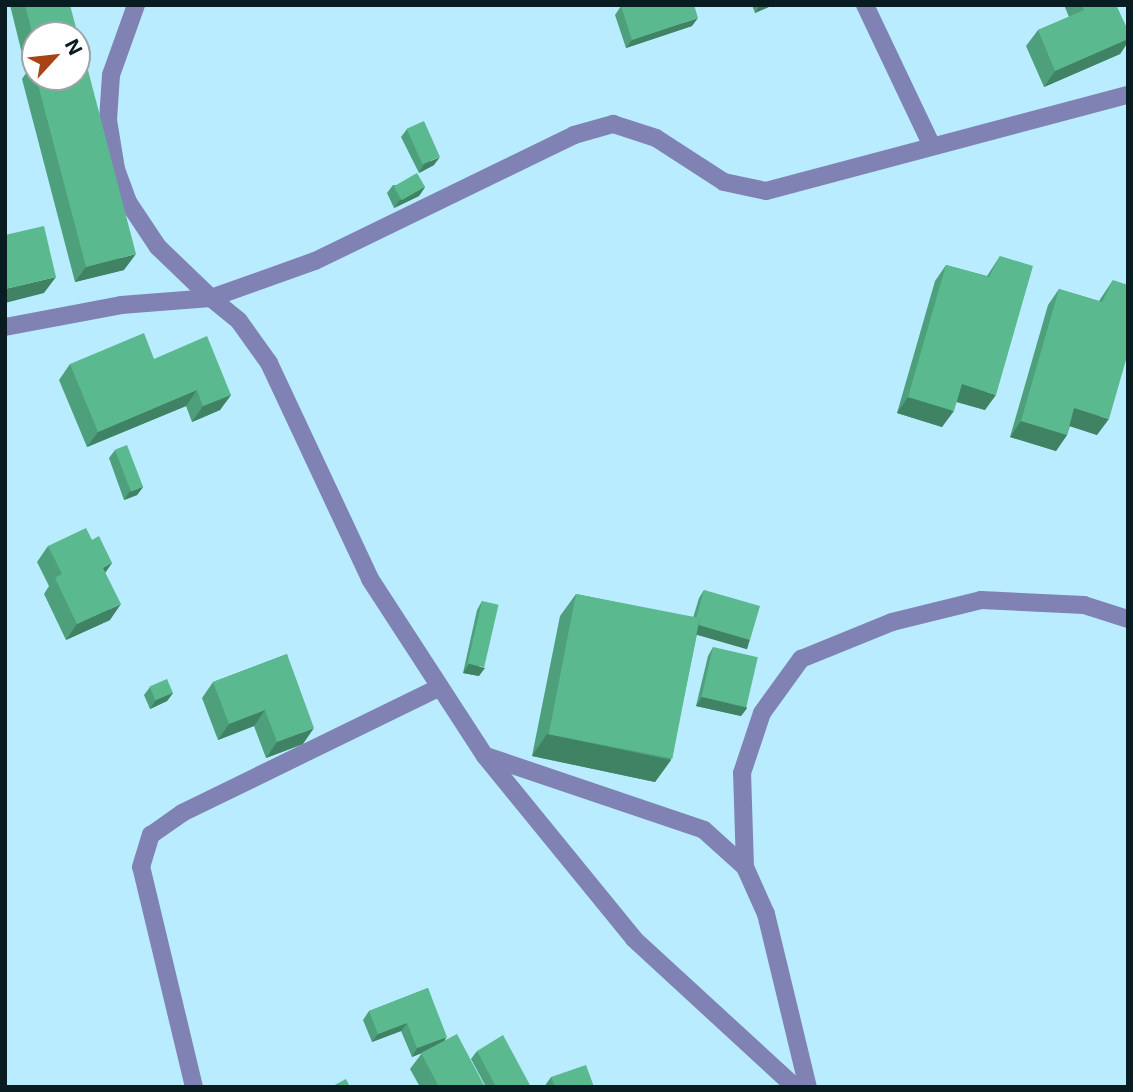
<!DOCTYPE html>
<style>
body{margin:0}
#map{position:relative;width:1133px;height:1092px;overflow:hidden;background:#b9ecff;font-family:Inter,sans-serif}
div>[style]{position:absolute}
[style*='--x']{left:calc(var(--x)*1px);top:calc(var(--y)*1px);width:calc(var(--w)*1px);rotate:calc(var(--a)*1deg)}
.minor>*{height:18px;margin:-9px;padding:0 9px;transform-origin:9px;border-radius:9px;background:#8082b4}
.wall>*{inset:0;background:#4e9f7b}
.shaded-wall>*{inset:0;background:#408264;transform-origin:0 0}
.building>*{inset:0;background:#5bb98f;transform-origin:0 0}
span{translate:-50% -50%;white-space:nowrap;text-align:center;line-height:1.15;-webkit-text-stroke:7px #fff;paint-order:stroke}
.frame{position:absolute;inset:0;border:7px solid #081c22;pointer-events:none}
.north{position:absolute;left:21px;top:21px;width:70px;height:70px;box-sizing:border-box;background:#fff;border:2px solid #9ca4a7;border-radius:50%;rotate:63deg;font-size:19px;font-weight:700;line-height:28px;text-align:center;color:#081c22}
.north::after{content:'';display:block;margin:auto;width:24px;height:32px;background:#a84413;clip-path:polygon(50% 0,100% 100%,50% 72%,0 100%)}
</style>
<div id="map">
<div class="minor">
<i style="--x:136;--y:5;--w:74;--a:109.7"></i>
<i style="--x:111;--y:75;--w:45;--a:93.8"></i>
<i style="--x:108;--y:120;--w:50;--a:80.7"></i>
<i style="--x:116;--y:169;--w:35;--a:70"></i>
<i style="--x:128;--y:202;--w:54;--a:56.3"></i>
<i style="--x:158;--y:247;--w:74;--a:43.9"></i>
<i style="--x:211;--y:298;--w:110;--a:-19.6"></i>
<i style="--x:315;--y:261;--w:288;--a:-25.9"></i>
<i style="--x:574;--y:135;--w:41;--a:-15.8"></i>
<i style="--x:613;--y:124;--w:45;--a:18"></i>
<i style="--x:656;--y:138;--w:81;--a:32.9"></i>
<i style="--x:724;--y:182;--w:43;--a:12.1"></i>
<i style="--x:766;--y:191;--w:375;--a:-14.9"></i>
<i style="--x:865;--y:5;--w:156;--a:64.6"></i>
<i style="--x:5;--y:327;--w:118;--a:-10.7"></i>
<i style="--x:121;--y:305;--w:90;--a:-4.4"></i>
<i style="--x:211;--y:298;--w:36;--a:39"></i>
<i style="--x:239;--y:321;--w:52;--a:54.5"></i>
<i style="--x:269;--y:363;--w:238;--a:64.9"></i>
<i style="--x:370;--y:579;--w:211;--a:57"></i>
<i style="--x:485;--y:756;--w:236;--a:50.8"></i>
<i style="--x:634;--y:939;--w:219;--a:42.6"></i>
<i style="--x:486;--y:756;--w:230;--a:18.7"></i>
<i style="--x:704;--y:830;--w:55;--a:42.1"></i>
<i style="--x:745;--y:867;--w:51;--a:65.9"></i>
<i style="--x:766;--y:914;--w:178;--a:76.4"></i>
<i style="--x:745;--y:867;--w:94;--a:-91.8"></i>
<i style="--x:742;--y:773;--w:63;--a:-71.6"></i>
<i style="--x:762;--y:713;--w:67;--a:-54.2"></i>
<i style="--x:801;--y:659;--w:98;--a:-22.1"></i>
<i style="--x:892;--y:622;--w:92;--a:-13.9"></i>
<i style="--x:981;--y:600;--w:103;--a:2.8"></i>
<i style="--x:1084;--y:605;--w:46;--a:17.7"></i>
<i style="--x:194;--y:1087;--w:226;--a:-103.5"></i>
<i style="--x:141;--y:867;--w:34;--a:-73"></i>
<i style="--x:151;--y:835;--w:38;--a:-35"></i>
<i style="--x:182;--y:813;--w:287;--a:-26"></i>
</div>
<div class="wall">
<i style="clip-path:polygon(10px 5px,70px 5px,35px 35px,35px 77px,77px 77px,124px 270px,75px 282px,22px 79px,32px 64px,25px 66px)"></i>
<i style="clip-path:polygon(752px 5px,773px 5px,755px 13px)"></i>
<i style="clip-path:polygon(1064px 5px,1116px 5px,1128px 31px,1128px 42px,1120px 54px,1044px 87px,1026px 46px,1038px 30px,1069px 17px)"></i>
<i style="clip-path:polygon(621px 6px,692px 26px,626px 48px,615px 15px)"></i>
<i style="clip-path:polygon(407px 129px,434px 165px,419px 173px,401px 137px)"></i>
<i style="clip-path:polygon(393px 185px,425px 187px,419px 196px,394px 208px,387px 193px)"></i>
<i style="clip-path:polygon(1000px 256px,985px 410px,956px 402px,942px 427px,897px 413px,935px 281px,946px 265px,987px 276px)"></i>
<i style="clip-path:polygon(1113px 280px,1097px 435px,1070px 426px,1067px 435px,1056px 451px,1010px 437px,1048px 305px,1059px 289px,1099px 301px)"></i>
<i style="clip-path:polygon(154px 359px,231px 395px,220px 410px,192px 422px,186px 406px,87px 447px,59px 380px,70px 364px)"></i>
<i style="clip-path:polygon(115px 450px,143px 487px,137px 495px,124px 500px,109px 458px)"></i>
<i style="clip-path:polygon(92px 540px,112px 563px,105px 572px,110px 620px,66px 640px,44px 594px,49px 586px,37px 562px,48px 546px)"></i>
<i style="clip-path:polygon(704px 590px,750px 640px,744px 648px,697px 634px,671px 760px,655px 782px,532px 756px,560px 616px,576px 594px,693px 618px,699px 598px)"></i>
<i style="clip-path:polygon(482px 601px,479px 676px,463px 673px,477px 610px)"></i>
<i style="clip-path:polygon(713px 647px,747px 708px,741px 716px,696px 706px,708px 656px)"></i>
<i style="clip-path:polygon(287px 654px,303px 744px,266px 758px,254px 726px,218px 740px,202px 698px,213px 682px)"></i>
<i style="clip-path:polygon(150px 687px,173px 693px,167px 701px,150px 709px,144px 695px)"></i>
<i style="clip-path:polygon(428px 988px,445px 1040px,485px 1087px,420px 1087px,410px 1069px,422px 1053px,412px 1057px,401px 1031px,372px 1042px,363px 1020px,369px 1011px)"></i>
<i style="clip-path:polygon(477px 1051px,531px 1087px,486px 1087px,471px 1059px)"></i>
<i style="clip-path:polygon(551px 1077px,594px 1087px,544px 1087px)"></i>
</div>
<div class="shaded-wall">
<i style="clip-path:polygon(760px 5px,773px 5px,755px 13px)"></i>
<i style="clip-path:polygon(698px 18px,692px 26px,626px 48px,632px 40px)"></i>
<i style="clip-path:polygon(1128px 39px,1128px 42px,1120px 54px,1044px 87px,1055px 71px)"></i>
<i style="clip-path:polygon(35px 52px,35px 64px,25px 66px)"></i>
<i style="clip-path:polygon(440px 157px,434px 165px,419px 173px,424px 164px)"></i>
<i style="clip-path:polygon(425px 187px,419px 196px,394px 208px,400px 200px)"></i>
<i style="clip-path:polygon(136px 254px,124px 270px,75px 282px,86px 267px)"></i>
<i style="clip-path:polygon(56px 277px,44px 293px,5px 303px,5px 289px)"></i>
<i style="clip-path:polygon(962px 384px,996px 395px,985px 410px,951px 400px)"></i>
<i style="clip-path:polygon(197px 390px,186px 406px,87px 447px,98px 432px)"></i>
<i style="clip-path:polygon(231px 395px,220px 410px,192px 422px,203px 406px)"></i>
<i style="clip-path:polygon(908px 397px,954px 411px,942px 427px,897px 413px)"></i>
<i style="clip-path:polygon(1074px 408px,1109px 419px,1097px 435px,1063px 424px)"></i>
<i style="clip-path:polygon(1021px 421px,1067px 435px,1056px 451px,1010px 437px)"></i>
<i style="clip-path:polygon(143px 487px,137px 495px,124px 500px,130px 491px)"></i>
<i style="clip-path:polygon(112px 563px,101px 579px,103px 568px)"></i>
<i style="clip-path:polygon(121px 604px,110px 620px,66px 640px,77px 624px)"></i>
<i style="left:695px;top:624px;width:57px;height:10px;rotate:16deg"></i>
<i style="clip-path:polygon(469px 664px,485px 668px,479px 676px,463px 673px)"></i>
<i style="clip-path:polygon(173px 693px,167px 701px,150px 709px,156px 700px)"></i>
<i style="clip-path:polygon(702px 697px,747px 708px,741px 716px,696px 706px)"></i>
<i style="clip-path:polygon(265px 710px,254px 726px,218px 740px,229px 724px)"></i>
<i style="clip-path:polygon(314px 728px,303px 744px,266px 758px,277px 742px)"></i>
<i style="clip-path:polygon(547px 734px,671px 760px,655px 782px,532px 756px)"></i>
<i style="clip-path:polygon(407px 1023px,401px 1031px,372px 1042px,378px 1034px)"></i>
<i style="clip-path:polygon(447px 1037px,441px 1045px,412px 1057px,417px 1048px)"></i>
</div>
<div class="building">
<i style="clip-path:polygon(25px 5px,70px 5px,79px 39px,77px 40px,77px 35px,35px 35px,35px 44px)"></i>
<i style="clip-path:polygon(624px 5px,694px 5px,698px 18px,632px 40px,621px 6px)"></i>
<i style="clip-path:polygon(1082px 5px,1116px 5px,1128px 31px,1128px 39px,1055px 71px,1038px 30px,1084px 10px)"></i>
<i style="clip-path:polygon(83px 51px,136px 254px,86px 267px,36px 77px,77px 77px,77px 53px)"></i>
<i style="left:424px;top:121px;width:39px;height:19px;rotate:66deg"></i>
<i style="left:417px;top:173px;width:16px;height:27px;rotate:60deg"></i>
<i style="clip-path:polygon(44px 226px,56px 277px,5px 289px,5px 235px)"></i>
<i style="clip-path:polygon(1000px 256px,1033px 266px,996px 395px,962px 384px,954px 411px,908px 397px,946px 265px,989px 277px)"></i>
<i style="clip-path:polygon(1113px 280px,1128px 285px,1128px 353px,1109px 419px,1074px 408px,1067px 435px,1021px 421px,1059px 289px,1102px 302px)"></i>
<i style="clip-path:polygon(144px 333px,154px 359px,207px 336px,231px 395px,203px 406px,197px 390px,98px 432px,70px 364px)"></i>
<i style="left:127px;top:445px;width:45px;height:13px;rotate:69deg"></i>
<i style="clip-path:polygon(86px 528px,92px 540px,99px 536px,112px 563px,103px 568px,121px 604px,77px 624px,55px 578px,62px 574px,48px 546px)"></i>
<i style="clip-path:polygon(704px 590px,760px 606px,750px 640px,699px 625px,700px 619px,696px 619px)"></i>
<i style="left:576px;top:594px;width:126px;height:143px;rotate:11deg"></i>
<i style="left:482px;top:601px;width:17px;height:64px;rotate:13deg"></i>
<i style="left:713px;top:647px;width:46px;height:51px;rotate:13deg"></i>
<i style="clip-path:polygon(287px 654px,314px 728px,277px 742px,265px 710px,229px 724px,213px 682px)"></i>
<i style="left:167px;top:679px;width:15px;height:19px;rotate:67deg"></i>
<i style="clip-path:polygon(428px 988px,447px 1037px,417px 1048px,407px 1023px,378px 1034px,369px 1011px)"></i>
<i style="clip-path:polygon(457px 1034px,485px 1087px,439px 1087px,421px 1053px)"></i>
<i style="clip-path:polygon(503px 1035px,531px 1087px,496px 1087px,477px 1051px)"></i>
<i style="clip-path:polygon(586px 1065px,594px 1087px,555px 1087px,551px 1077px)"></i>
<i style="clip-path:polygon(346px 1079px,350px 1087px,331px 1087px)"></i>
</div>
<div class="frame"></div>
<div class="north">N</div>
</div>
